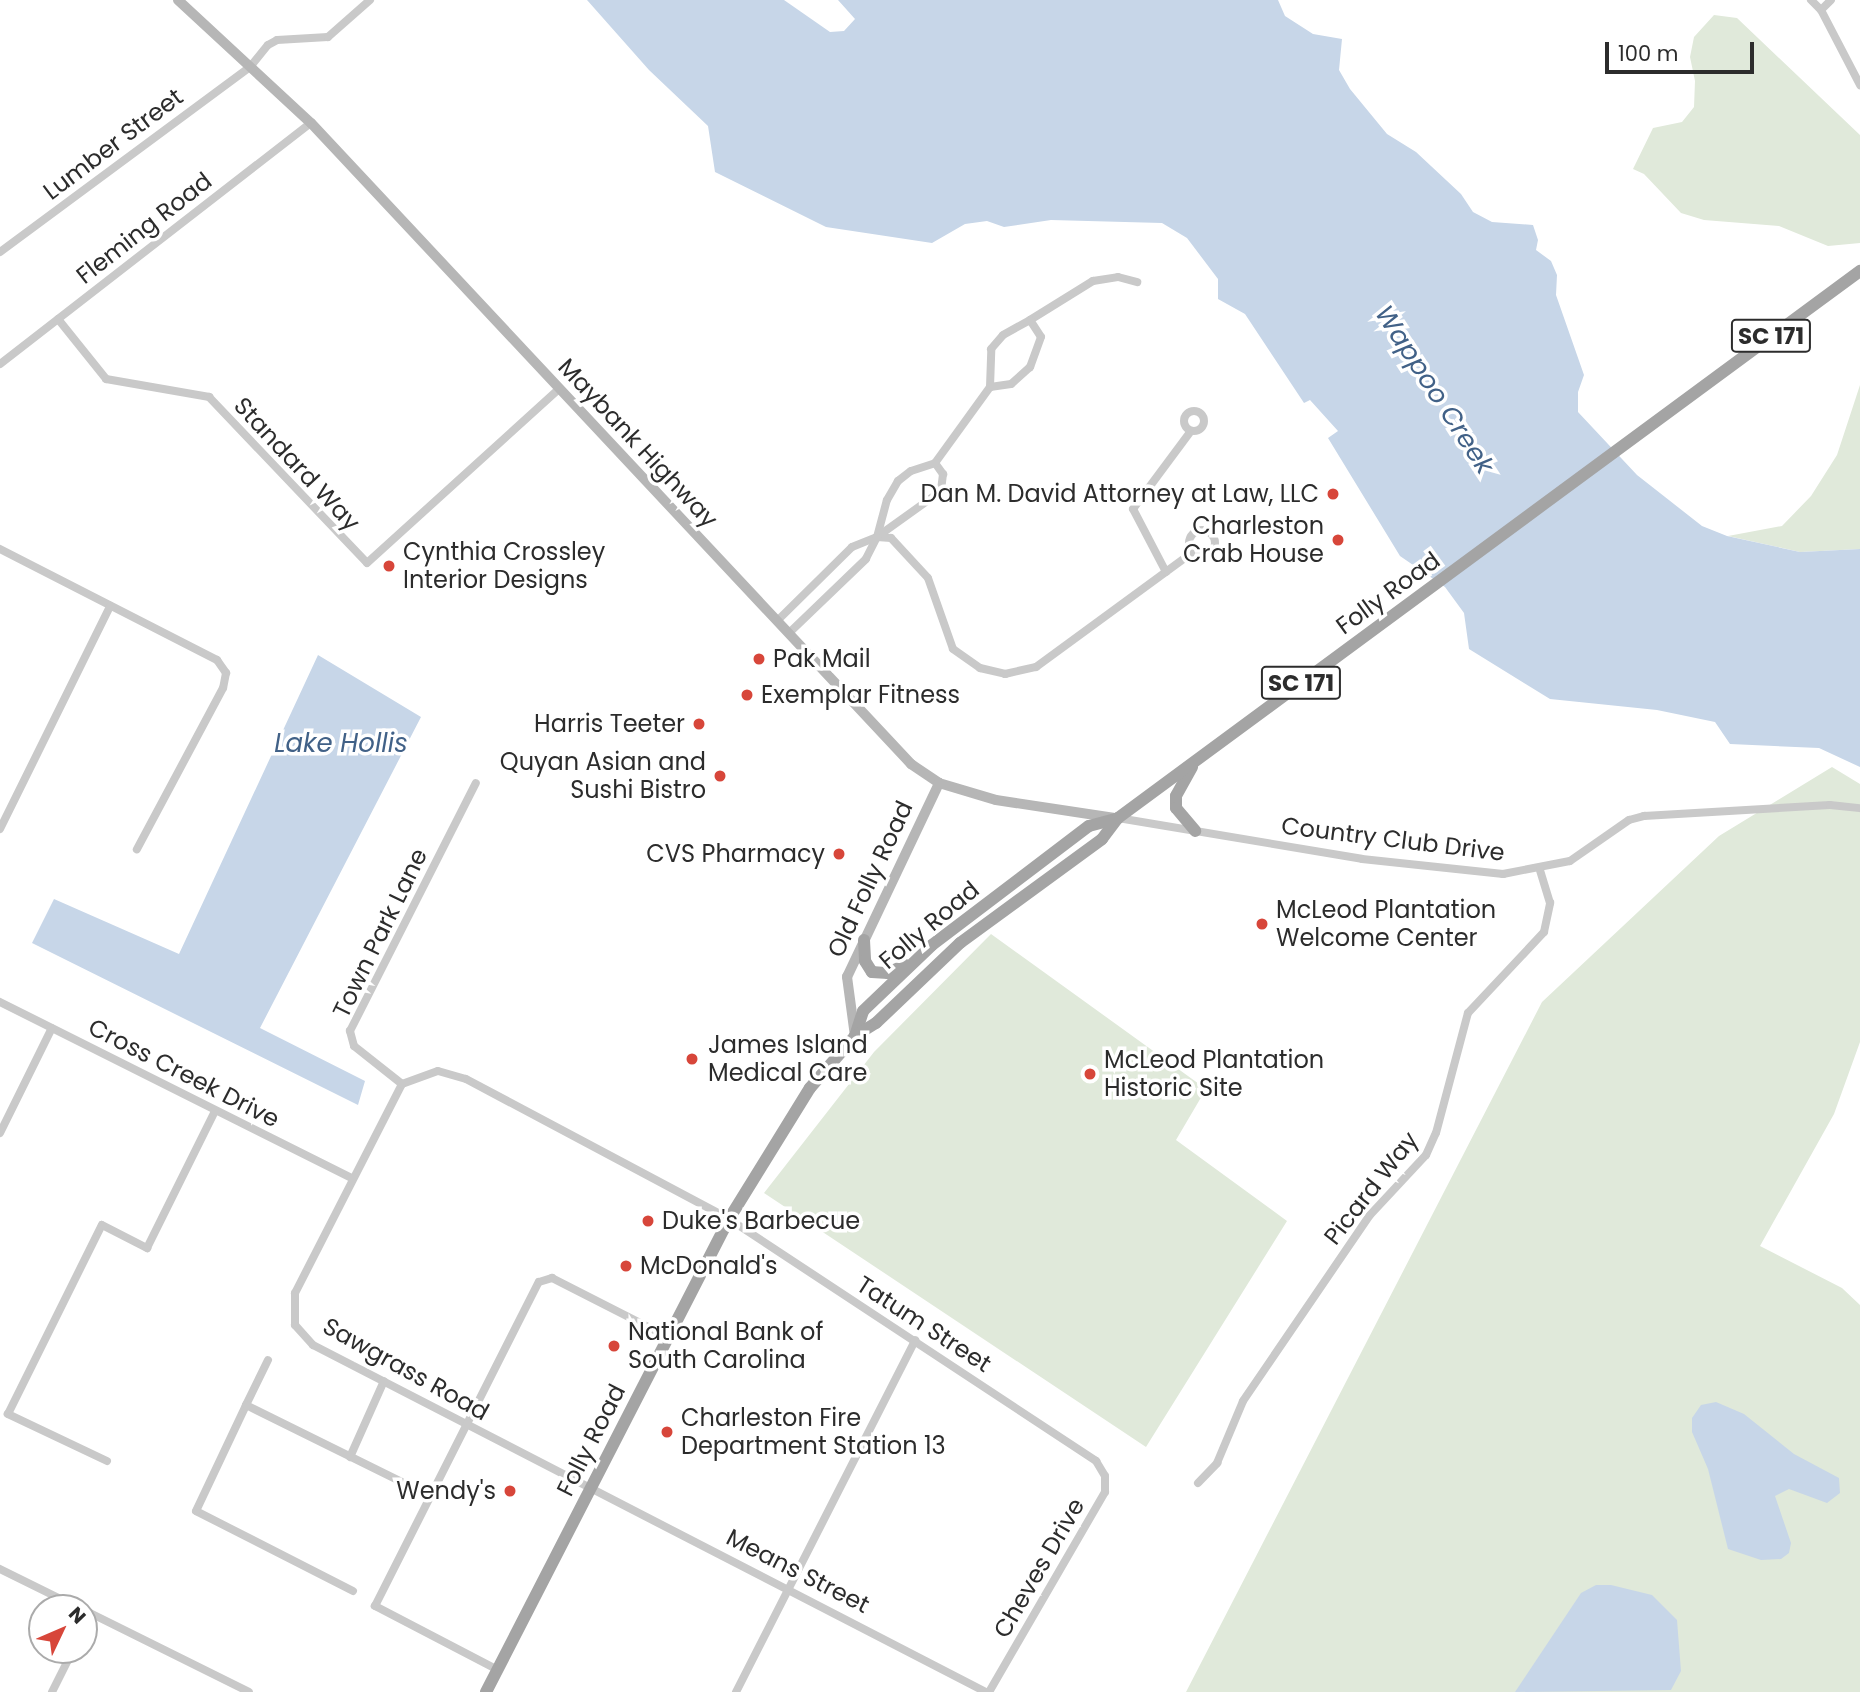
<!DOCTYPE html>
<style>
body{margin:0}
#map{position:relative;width:1860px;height:1692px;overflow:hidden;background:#fff;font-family:Poppins,sans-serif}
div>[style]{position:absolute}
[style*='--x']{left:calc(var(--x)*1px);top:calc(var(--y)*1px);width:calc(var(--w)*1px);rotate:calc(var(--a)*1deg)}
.green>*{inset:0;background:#e0e9da}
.water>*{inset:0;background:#c7d6e8}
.minor>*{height:8px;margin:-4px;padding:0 4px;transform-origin:4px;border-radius:4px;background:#c9c9c9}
.minor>.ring{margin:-4px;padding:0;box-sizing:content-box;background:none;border:8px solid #c9c9c9;border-radius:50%}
.secondary>*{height:10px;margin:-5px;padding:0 5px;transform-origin:5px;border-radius:5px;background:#b6b6b6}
.primary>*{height:12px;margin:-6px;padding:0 6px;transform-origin:6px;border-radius:6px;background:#a4a4a4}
.dots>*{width:19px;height:19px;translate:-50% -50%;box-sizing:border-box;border:4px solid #fff;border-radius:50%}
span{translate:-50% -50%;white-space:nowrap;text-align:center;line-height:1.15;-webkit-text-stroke:7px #fff;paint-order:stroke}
.shield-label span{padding:2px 5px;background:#fff;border:2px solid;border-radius:5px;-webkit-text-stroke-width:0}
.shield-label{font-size:23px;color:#2c2c2c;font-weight:700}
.street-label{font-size:24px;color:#2c2c2c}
.poi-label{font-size:24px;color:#2c2c2c}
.right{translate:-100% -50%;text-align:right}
.left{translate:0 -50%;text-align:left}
.water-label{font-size:26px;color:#416187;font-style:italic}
.north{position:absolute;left:28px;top:1594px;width:70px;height:70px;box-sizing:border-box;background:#fff;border:2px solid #ababab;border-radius:50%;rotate:46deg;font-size:19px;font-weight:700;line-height:28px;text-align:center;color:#2c2c2c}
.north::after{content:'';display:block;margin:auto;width:24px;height:32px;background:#d7463a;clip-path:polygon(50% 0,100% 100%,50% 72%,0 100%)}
.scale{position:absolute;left:1605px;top:42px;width:149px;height:32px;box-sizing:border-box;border:4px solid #2c2c2c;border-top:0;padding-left:9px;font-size:21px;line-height:24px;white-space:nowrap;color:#2c2c2c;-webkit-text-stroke:5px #fff;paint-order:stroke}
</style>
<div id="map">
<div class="green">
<i style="clip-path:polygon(1714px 15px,1737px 18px,1860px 135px,1860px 243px,1828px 246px,1779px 226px,1704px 220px,1681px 213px,1644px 174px,1633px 169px,1653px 128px,1682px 122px,1694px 107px,1695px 81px,1690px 57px,1694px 37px)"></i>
<i style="clip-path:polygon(1860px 385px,1860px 549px,1800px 552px,1728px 536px,1782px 526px,1811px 496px,1837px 455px)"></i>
<i style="clip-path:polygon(1832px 767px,1860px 784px,1860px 1042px,1834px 1114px,1760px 1246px,1842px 1288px,1860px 1305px,1860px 1692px,1186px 1692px,1542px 1002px,1719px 836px)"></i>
<i style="clip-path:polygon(991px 934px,1206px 1089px,1176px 1140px,1287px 1221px,1146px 1447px,764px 1193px,874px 1052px)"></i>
</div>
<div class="water">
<i style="clip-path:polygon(587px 0,784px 0,830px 32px,844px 31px,855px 19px,838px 0,1278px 0,1285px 16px,1313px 34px,1342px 39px,1339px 70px,1350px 89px,1387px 134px,1416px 152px,1461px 194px,1473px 212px,1492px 222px,1533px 225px,1538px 240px,1536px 250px,1551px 261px,1557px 275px,1556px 295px,1584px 375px,1578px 392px,1578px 412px,1637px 475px,1702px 526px,1727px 536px,1800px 552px,1860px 549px,1860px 767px,1819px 748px,1730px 744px,1715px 722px,1657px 710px,1550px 699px,1469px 649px,1464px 613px,1445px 587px,1400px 556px,1328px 438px,1338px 431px,1310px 400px,1304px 403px,1245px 314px,1218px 299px,1218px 279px,1187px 238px,1162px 223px,1051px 220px,1004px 227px,987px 221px,965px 224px,932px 243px,826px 227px,715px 172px,708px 126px,649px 70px)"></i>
<i style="clip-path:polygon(318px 655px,421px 717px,260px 1028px,365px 1081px,358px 1105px,32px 943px,54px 899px,179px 954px)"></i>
<i style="clip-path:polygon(1716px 1402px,1744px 1414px,1794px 1454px,1839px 1478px,1840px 1493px,1827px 1503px,1789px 1489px,1775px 1496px,1791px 1543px,1789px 1553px,1781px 1559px,1761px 1560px,1728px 1549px,1708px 1469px,1692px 1432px,1692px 1418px,1701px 1405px)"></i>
<i style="clip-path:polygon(1611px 1585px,1652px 1595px,1677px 1620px,1681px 1671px,1671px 1690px,1515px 1692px,1581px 1593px,1596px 1585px)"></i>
</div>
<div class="minor">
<i style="--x:1811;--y:0;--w:14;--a:45"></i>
<i style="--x:1821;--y:10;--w:85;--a:62.5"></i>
<i style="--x:1821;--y:10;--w:14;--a:-45"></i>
<i style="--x:0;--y:252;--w:311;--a:-36.5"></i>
<i style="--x:250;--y:67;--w:28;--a:-51"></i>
<i style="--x:268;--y:45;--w:10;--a:-29"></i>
<i style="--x:277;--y:40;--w:51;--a:-3.4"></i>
<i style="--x:328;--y:37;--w:56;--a:-41.4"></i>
<i style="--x:58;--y:319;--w:77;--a:51.3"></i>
<i style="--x:106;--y:379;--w:105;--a:9.9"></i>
<i style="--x:209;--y:397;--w:229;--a:46.4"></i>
<i style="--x:367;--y:563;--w:259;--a:-42.2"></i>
<i style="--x:1030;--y:320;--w:74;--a:-31.8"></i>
<i style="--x:1093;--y:281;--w:25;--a:-9"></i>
<i style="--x:1118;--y:277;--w:20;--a:15"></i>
<i style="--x:0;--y:364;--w:393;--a:-37.8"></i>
<i class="ring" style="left:1184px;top:411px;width:12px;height:12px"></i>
<i style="--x:935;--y:463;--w:94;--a:-54.1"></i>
<i style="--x:990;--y:387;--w:38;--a:-88"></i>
<i style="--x:991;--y:349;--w:18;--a:-49"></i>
<i style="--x:1003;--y:335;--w:31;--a:-29"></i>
<i style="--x:1030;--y:320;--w:20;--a:57"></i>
<i style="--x:1041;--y:337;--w:32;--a:110"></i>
<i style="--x:1030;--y:367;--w:25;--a:138"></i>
<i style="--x:1011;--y:384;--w:21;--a:172"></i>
<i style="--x:935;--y:463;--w:14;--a:54"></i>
<i style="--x:943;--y:474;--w:17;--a:97"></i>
<i style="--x:941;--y:491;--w:79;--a:144.3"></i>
<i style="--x:877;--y:537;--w:38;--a:-75"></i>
<i style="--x:887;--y:500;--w:22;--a:-60"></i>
<i style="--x:898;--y:481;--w:16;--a:-38"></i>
<i style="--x:911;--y:471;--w:25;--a:-18"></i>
<i class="ring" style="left:1189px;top:530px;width:18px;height:18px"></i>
<i style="--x:877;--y:537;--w:14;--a:4"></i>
<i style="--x:891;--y:538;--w:54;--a:47.2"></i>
<i style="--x:928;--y:578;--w:75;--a:70.6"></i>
<i style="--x:953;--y:649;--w:33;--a:35"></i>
<i style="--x:980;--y:668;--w:26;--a:13"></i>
<i style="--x:1005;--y:674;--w:32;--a:-13"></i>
<i style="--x:1036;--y:667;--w:195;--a:-36.2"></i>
<i style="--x:0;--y:549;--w:244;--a:27.1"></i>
<i style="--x:217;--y:660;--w:16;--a:55"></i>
<i style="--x:226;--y:673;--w:15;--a:101"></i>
<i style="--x:223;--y:688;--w:183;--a:118.1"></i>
<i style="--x:1166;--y:572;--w:71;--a:-117.6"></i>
<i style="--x:1133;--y:509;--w:97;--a:-53.4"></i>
<i style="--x:777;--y:621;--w:105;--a:-44.6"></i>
<i style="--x:852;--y:547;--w:27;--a:-22"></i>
<i style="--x:877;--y:537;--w:25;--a:117"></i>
<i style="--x:866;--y:559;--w:107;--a:136.1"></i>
<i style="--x:1118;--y:818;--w:247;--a:9.5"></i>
<i style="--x:1362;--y:859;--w:142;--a:6.1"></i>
<i style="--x:1503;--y:874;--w:68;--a:-11"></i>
<i style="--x:1570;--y:861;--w:72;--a:-34.8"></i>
<i style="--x:1629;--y:820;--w:16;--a:-15"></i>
<i style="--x:1644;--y:816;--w:186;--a:-3.4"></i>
<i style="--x:1830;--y:805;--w:30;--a:6"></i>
<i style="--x:0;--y:829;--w:249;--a:-63.7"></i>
<i style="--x:0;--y:1002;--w:394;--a:26.6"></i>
<i style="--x:402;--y:1084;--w:38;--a:-20"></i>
<i style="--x:438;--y:1071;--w:29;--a:16"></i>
<i style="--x:466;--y:1079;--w:298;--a:28"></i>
<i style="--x:729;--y:1219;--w:440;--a:33.4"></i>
<i style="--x:1096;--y:1461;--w:17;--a:59"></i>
<i style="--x:1105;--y:1476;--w:16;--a:90"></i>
<i style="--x:1105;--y:1492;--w:231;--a:120.1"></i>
<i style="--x:402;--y:1084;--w:235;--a:117.1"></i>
<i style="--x:295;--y:1293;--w:32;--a:90"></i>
<i style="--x:295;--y:1325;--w:27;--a:48"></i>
<i style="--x:313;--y:1345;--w:757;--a:27.28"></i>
<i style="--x:402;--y:1084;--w:61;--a:-141.6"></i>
<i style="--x:354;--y:1046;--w:16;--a:-105"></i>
<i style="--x:350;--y:1031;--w:278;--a:-63.1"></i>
<i style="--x:0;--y:1133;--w:117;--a:-63.7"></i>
<i style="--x:246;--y:1405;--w:50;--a:-63.9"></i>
<i style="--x:350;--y:1457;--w:83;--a:-65.9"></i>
<i style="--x:107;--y:1461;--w:110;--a:-154.6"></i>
<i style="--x:8;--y:1414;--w:211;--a:-63.6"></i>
<i style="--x:102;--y:1225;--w:51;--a:27.1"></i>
<i style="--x:147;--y:1248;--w:153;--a:-63.6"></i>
<i style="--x:1198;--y:1483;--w:28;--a:-46"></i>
<i style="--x:1217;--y:1463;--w:67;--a:-67.2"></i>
<i style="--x:1243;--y:1401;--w:225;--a:-55.7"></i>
<i style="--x:1370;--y:1215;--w:82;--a:-47"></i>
<i style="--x:1426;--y:1155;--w:24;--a:-66"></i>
<i style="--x:1436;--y:1133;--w:124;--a:-75.1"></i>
<i style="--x:1468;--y:1013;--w:111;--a:-46.8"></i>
<i style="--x:1544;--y:932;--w:30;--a:-78"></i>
<i style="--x:1550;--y:903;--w:34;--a:-107"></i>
<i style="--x:0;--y:1569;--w:88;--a:26.3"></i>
<i style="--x:353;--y:1591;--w:176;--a:-153"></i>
<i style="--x:196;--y:1511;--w:117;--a:-64.7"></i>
<i style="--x:246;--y:1405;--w:178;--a:26.3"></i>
<i style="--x:84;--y:1610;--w:184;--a:26.4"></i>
<i style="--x:84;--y:1626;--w:14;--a:-65"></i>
<i style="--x:498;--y:1670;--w:139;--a:-152.5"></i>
<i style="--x:375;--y:1606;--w:363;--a:-63.2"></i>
<i style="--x:539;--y:1282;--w:14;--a:-17"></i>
<i style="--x:552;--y:1278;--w:130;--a:27"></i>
<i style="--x:52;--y:1692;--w:47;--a:-63.4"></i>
<i style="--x:736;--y:1692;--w:395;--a:-63"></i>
</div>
<div class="secondary">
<i style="--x:178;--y:0;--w:181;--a:42.8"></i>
<i style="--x:311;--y:123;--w:878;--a:46.89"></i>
<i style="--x:911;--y:764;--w:34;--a:34"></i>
<i style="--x:939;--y:783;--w:59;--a:16.6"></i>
<i style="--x:996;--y:800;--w:120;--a:8.6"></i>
<i style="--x:855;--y:1036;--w:60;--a:-97.7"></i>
<i style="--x:847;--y:977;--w:215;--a:-64.6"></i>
</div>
<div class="primary">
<i style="--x:1192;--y:767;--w:33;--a:119"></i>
<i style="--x:1176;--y:796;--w:12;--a:90"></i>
<i style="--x:1176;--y:808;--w:30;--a:50"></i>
<i style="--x:864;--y:940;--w:21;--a:87"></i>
<i style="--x:865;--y:961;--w:13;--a:58"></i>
<i style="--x:872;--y:972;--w:16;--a:4"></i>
<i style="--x:888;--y:973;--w:19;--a:-25"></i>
<i style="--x:855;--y:1036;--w:26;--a:-72"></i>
<i style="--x:863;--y:1011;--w:95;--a:-43.7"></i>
<i style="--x:932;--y:945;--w:197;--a:-37.2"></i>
<i style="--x:1089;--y:826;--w:30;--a:-15"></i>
<i style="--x:486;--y:1692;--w:532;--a:-62.81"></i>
<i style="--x:729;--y:1219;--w:154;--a:-58.3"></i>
<i style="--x:810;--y:1088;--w:69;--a:-49.1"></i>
<i style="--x:855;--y:1036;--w:25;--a:-32"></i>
<i style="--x:876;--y:1023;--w:116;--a:-43.6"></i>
<i style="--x:960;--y:943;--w:176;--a:-36.2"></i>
<i style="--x:1102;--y:839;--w:26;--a:-53"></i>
<i style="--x:1118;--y:818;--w:922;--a:-36.4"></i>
</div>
<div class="dots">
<i style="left:1333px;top:494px;background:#d7463a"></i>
<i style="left:1338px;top:540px;background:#d7463a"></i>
<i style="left:389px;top:566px;background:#d7463a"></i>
<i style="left:759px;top:659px;background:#d7463a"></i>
<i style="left:747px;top:695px;background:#d7463a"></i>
<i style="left:699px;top:724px;background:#d7463a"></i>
<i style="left:720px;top:776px;background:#d7463a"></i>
<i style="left:839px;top:854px;background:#d7463a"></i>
<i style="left:1262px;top:924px;background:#d7463a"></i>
<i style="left:692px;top:1059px;background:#d7463a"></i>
<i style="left:1090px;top:1074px;background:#d7463a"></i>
<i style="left:648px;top:1221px;background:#d7463a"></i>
<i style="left:626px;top:1266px;background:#d7463a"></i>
<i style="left:614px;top:1346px;background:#d7463a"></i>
<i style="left:667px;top:1432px;background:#d7463a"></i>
<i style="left:510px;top:1491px;background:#d7463a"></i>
</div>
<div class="shield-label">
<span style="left:1771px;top:336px">SC 171</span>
<span style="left:1301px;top:683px">SC 171</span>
</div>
<div class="street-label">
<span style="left:113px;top:144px;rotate:-37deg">Lumber Street</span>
<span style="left:144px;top:228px;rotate:-38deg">Fleming Road</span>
<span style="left:638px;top:443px;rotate:47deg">Maybank Highway</span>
<span style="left:297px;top:464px;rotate:47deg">Standard Way</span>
<span style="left:1388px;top:593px;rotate:-36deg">Folly Road</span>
<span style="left:1393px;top:839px;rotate:7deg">Country Club Drive</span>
<span style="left:870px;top:879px;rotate:-65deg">Old Folly Road</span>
<span style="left:929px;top:925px;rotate:-40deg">Folly Road</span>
<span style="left:380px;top:933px;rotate:-64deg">Town Park Lane</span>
<span style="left:184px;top:1073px;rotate:27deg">Cross Creek Drive</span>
<span style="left:1371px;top:1188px;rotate:-52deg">Picard Way</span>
<span style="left:924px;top:1324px;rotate:33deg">Tatum Street</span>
<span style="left:406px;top:1369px;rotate:29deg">Sawgrass Road</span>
<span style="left:591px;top:1440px;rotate:-63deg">Folly Road</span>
<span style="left:1039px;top:1568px;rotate:-60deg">Cheves Drive</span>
<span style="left:798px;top:1571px;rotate:27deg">Means Street</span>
</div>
<div class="poi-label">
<span class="right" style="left:1319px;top:494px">Dan M. David Attorney at Law, LLC</span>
<span class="right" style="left:1324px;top:540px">Charleston<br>Crab House</span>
<span class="left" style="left:403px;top:566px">Cynthia Crossley<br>Interior Designs</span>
<span class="left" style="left:773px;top:659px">Pak Mail</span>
<span class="left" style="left:761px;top:695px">Exemplar Fitness</span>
<span class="right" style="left:685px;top:724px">Harris Teeter</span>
<span class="right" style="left:706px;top:776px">Quyan Asian and<br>Sushi Bistro</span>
<span class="right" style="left:825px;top:854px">CVS Pharmacy</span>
<span class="left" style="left:1276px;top:924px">McLeod Plantation<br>Welcome Center</span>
<span class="left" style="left:708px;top:1059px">James Island<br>Medical Care</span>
<span class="left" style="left:1104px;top:1074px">McLeod Plantation<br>Historic Site</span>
<span class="left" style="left:662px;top:1221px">Duke's Barbecue</span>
<span class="left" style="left:640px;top:1266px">McDonald's</span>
<span class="left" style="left:628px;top:1346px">National Bank of<br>South Carolina</span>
<span class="left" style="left:681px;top:1432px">Charleston Fire<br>Department Station 13</span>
<span class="right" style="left:496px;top:1491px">Wendy's</span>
</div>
<div class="water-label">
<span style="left:1434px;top:390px;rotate:57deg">Wappoo Creek</span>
<span style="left:341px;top:744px">Lake Hollis</span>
</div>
<div class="north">N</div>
<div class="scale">100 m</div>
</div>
